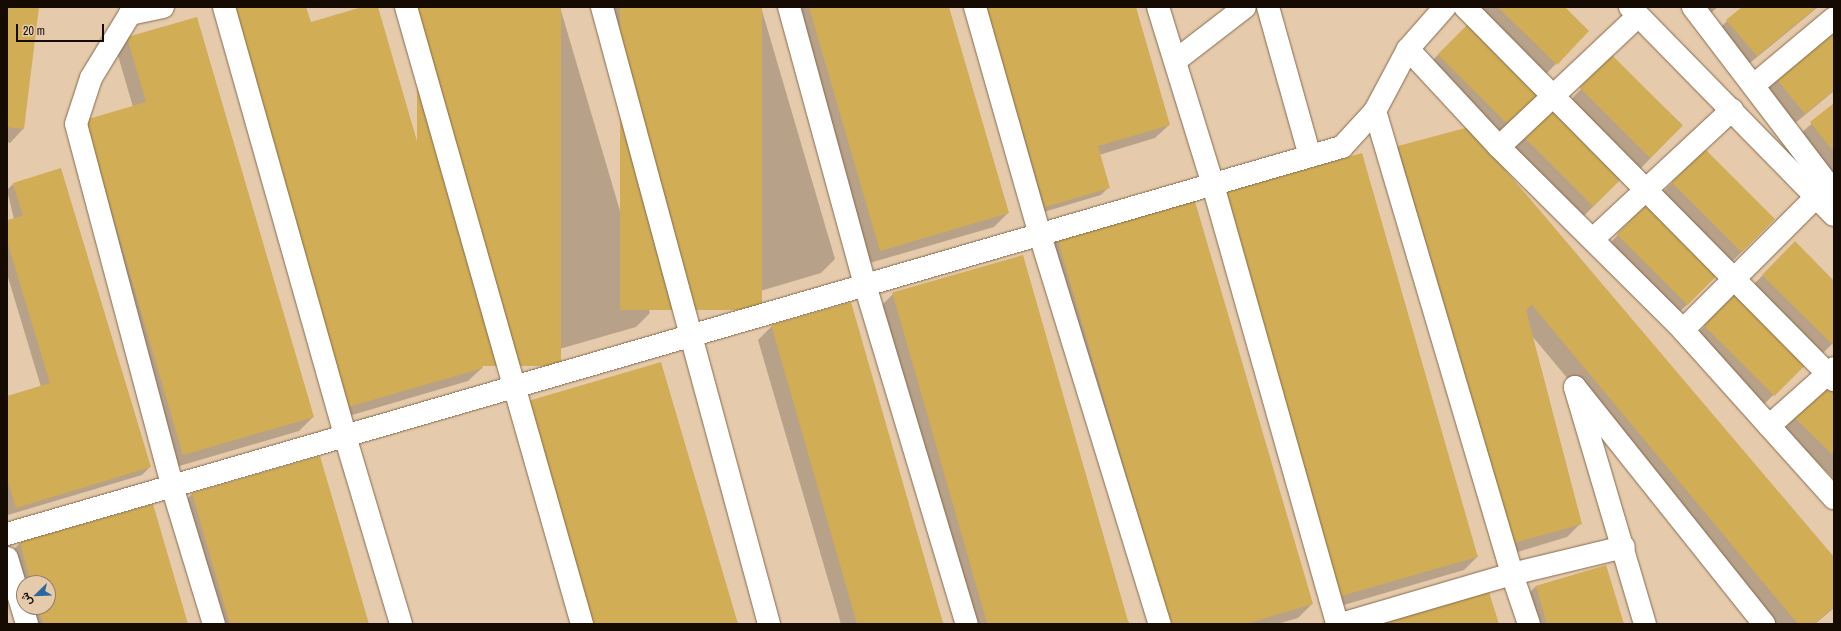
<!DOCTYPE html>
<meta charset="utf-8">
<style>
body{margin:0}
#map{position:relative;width:1841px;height:631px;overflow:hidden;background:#e6caac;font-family:"Archivo Narrow",Vazirmatn,sans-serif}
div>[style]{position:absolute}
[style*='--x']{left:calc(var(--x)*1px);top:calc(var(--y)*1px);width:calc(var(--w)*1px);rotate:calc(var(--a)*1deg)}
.shadow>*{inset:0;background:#0003;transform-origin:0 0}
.building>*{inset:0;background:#d1ae55;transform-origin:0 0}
.roads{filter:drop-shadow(0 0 1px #846b4f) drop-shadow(0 0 1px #846b4f)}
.minor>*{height:22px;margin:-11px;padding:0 11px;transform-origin:11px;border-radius:11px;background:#fff}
.tertiary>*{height:22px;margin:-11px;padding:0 11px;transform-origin:11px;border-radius:11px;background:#fff}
span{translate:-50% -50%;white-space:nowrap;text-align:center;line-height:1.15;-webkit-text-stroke:4px #e6caac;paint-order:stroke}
.frame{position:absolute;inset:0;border:8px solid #150b03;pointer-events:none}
.north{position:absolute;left:16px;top:575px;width:40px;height:40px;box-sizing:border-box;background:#e6caac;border:1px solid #927e68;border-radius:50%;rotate:247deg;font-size:11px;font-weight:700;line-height:16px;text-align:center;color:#150b03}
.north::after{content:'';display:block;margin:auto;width:14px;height:18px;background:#29679e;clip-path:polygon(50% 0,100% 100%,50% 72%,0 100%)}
.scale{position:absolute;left:16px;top:24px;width:88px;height:18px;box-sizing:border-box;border:2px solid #150b03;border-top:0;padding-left:5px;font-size:12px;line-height:14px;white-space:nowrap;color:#150b03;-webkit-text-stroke:3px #e6caac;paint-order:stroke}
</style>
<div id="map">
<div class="shadow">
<i style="clip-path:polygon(7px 7px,38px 7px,23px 129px,10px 143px,7px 142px)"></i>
<i style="clip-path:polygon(305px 7px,310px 23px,365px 7px,377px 7px,482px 368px,468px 381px,335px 420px)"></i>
<i style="clip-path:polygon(400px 7px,560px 7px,650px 313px,636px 327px,504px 365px)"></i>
<i style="clip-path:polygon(603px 7px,761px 7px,835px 259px,821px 273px,692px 311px)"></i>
<i style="clip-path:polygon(791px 7px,948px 7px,1008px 213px,994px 227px,866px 264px)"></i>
<i style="clip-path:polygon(969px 7px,1135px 7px,1169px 125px,1155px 138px,1099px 155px,1109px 187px,1101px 195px,1037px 214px)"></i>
<i style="clip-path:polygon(1476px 7px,1563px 7px,1588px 31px,1545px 75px)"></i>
<i style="clip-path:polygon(1698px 7px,1718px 7px,1706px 17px)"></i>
<i style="clip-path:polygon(1743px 7px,1818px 7px,1745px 67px,1716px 31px)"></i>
<i style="left:1471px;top:22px;width:98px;height:62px;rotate:45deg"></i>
<i style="clip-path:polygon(1834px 28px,1834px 91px,1794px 124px,1764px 88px)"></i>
<i style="clip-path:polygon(127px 38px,313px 417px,299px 431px,169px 469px,71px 134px,133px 107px,116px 49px)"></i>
<i style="left:1612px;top:57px;width:98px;height:61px;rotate:44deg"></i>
<i style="clip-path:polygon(1834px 104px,1834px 172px,1832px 174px,1800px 134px)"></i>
<i style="left:1556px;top:105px;width:98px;height:62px;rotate:45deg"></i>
<i style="clip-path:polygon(1398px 146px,1834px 558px,1834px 608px,1815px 624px,1773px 624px,1532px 336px,1581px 523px,1567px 537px,1501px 557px,1385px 160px)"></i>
<i style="left:1705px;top:150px;width:98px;height:62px;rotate:45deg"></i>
<i style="clip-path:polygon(13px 184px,150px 467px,142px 475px,8px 515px,7px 397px,41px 387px,7px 274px,7px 221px,14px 219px,7px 190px)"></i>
<i style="left:1650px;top:203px;width:98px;height:62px;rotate:45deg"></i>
<i style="clip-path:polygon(1212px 208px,1478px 556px,1464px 570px,1330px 609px)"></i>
<i style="clip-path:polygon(1058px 238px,1312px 604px,1298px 618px,1277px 624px,1152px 624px,1044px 252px)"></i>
<i style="clip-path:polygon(1795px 243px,1834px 282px,1834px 342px,1821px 355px,1751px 287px)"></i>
<i style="clip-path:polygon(893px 294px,1130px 624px,971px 624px,879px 308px)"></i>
<i style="left:1737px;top:294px;width:97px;height:61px;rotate:45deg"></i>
<i style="clip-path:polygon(772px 326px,944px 624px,841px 624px,758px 340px)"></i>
<i style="clip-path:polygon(1827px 385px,1834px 392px,1834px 479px,1784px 429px)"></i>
<i style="clip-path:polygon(319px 457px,368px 624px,212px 624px,178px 508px,192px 494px)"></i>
<i style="clip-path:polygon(evenodd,152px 505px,187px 624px,26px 624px,7px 556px,20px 543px,152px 505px,24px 583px,48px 583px,48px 607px,24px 607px,24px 583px)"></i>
<i style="clip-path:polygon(1606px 566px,1623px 624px,1537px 624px,1528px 594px,1536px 586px)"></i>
</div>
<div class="building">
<i style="clip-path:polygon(7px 7px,39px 7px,24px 129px,7px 127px)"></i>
<i style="clip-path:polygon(231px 7px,306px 7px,311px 22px,362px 7px,378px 7px,483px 368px,348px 407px)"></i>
<i style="left:417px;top:7px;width:144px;height:359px"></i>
<i style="left:620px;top:7px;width:142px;height:303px"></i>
<i style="clip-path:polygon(809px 7px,949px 7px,1009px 213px,880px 251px)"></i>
<i style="clip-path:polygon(986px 7px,1136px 7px,1170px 125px,1098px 146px,1110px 188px,1045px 207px)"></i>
<i style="clip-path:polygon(1498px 7px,1565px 7px,1589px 31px,1557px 65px)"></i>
<i style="clip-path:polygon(1742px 7px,1817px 7px,1757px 56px,1726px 20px)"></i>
<i style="clip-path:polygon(197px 17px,314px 417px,183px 455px,85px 120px,146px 102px,127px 37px)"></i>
<i style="left:1471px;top:21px;width:100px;height:47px;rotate:45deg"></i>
<i style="clip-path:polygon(1834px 26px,1834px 90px,1805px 114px,1774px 76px)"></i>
<i style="left:1612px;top:55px;width:100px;height:46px;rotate:45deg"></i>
<i style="clip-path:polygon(1834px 103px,1834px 152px,1810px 122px)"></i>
<i style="left:1556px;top:104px;width:99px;height:46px;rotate:45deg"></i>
<i style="clip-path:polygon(1469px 127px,1834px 557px,1834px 607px,1814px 624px,1798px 624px,1532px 305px,1526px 310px,1582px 524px,1514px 543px,1398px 146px)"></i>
<i style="left:1705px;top:149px;width:99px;height:47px;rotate:45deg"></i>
<i style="left:1362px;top:153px;width:420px;height:143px;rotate:74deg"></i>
<i style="clip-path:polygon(61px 168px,151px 467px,16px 508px,7px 478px,7px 396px,50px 383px,7px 241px,7px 220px,23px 216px,13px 183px)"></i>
<i style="clip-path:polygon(1194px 198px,1313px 604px,1246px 624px,1170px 624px,1057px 237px)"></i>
<i style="left:1650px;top:201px;width:100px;height:47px;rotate:45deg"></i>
<i style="clip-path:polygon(1795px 241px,1834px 281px,1833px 345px,1762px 275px)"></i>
<i style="left:1023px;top:255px;width:384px;height:136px;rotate:74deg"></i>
<i style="left:1737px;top:292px;width:100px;height:47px;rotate:45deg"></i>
<i style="left:851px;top:302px;width:335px;height:83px;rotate:74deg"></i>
<i style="clip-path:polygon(661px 362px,738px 624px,593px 624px,528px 401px)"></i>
<i style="clip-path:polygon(1827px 384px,1834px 391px,1834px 456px,1794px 417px)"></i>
<i style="clip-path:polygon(320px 456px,369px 624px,230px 624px,192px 493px)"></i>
<i style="clip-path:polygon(153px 504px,188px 624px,43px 624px,38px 607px,48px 607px,48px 583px,31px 583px,20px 542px)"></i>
<i style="clip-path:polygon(1606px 565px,1624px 624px,1547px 624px,1536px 586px)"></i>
<i style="clip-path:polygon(1488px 589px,1499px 624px,1371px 624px)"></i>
</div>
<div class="roads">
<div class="minor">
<i style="--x:163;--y:7;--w:34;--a:168"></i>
<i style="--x:130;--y:14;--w:75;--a:121.4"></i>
<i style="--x:91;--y:78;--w:48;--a:108.1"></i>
<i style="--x:76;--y:124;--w:375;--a:75.1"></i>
<i style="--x:172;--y:486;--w:144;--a:73.1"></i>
<i style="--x:224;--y:7;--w:446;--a:74.2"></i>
<i style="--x:345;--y:436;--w:196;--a:73.4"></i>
<i style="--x:406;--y:7;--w:642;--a:74.08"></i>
<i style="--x:602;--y:7;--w:639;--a:74.85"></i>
<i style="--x:789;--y:7;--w:288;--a:74.7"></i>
<i style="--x:865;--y:285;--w:354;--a:73.3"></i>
<i style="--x:975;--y:7;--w:237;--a:74.1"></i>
<i style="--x:1040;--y:235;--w:407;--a:72.9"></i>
<i style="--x:1158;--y:7;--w:186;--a:72.8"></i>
<i style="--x:1213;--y:185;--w:456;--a:74.2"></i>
<i style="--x:1268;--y:7;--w:155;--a:74.3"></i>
<i style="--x:1465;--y:7;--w:525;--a:45.31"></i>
<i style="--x:1408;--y:49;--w:56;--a:-48.6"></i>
<i style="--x:1175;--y:61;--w:88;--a:-37.6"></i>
<i style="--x:1754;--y:85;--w:104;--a:-39.9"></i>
<i style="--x:1375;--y:111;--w:483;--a:73.5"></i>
<i style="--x:1512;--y:574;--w:53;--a:71.2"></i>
<i style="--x:1499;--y:147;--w:191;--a:-43.3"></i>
<i style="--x:1593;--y:239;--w:190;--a:-42.9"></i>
<i style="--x:1683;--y:330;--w:188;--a:-45"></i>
<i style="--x:1769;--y:426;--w:87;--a:-41.7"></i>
<i style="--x:7;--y:534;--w:1390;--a:-16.17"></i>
<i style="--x:1342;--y:147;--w:49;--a:-47.5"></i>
<i style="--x:1375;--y:111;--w:70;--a:-62"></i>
<i style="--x:1408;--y:49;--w:134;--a:47.1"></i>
<i style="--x:1499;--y:147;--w:260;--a:44.8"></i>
<i style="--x:1683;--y:330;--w:226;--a:48.1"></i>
<i style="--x:7;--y:558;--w:69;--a:73.1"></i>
<i style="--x:1341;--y:624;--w:178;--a:-16.3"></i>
<i style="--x:1512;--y:574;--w:115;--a:-13.6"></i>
<i style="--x:1645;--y:624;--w:247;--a:-106.5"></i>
<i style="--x:1575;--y:387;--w:303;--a:51.4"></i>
</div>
<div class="tertiary">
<i style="--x:1630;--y:7;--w:291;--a:45.6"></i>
<i style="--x:1693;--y:7;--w:233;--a:52.7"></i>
</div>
</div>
<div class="frame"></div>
<div class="north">ش</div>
<div class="scale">20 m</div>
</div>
